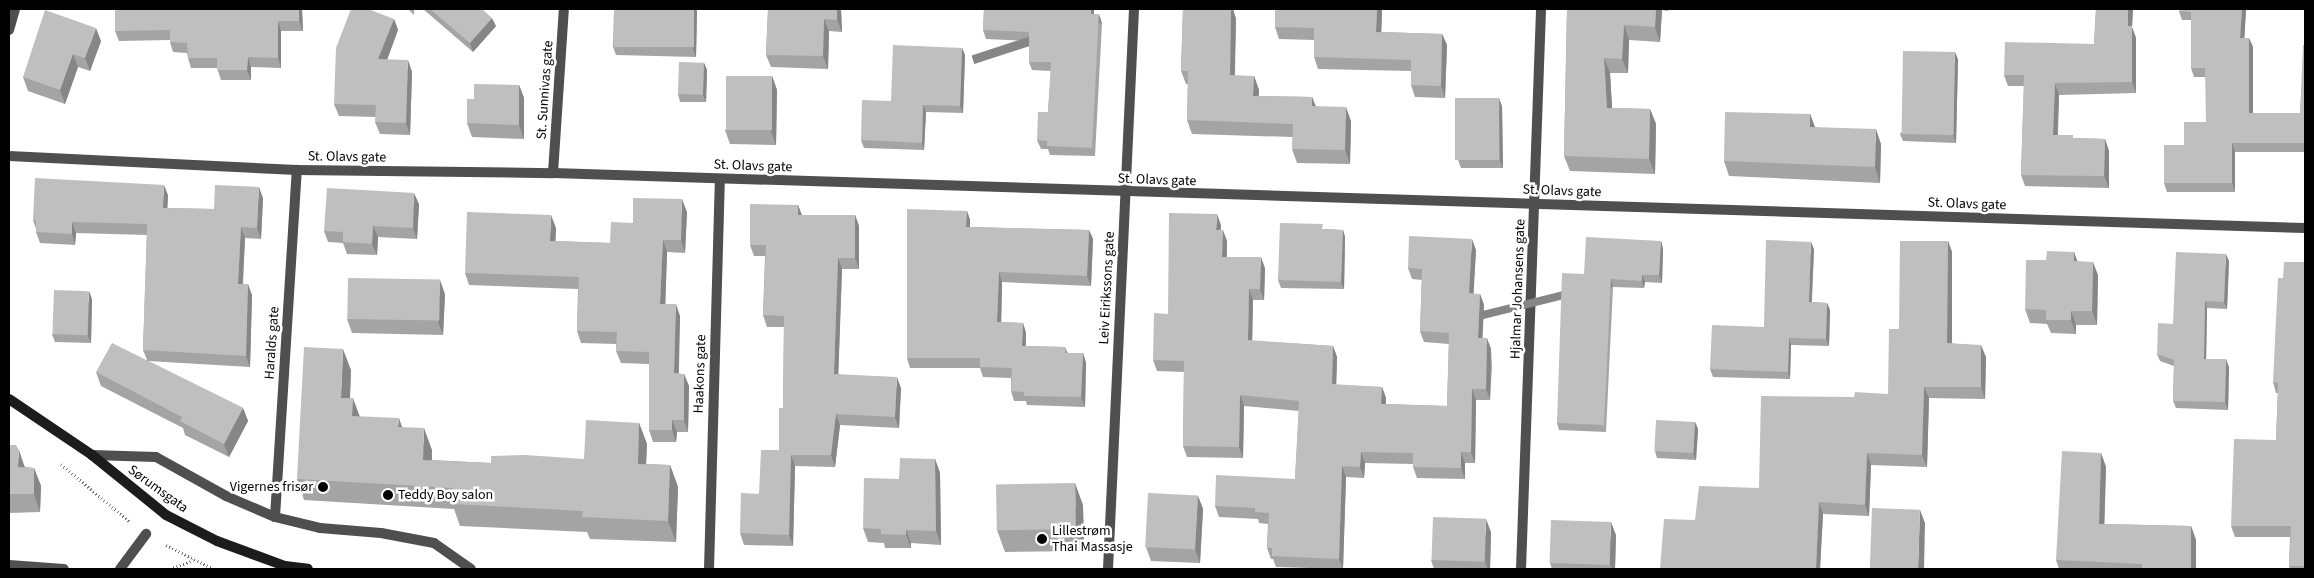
<!DOCTYPE html>
<meta charset="utf-8">
<style>
body{margin:0}
#map{position:relative;width:2314px;height:578px;overflow:hidden;background:#fff;font-family:"Source Sans 3",sans-serif}
div>[style]{position:absolute}
[style*='--x']{left:calc(var(--x)*1px);top:calc(var(--y)*1px);width:calc(var(--w)*1px);rotate:calc(var(--a)*1deg)}
.path>*{height:3px;margin-top:-1.5px;transform-origin:0;background:repeating-linear-gradient(90deg,#717171 0 1px,transparent 0 3.5px)}
.service>*{height:10px;margin:-5px;padding:0 5px;transform-origin:5px;border-radius:5px;background:#4f4f4f}
.minor>*{height:10px;margin:-5px;padding:0 5px;transform-origin:5px;border-radius:5px;background:#4f4f4f}
.secondary>*{height:10px;margin:-5px;padding:0 5px;transform-origin:5px;border-radius:5px;background:#1c1c1c}
.wall>*{inset:0;background:#a4a4a4}
.shaded-wall>*{inset:0;background:#868686;transform-origin:0 0}
.building>*{inset:0;background:#bfbfbf;transform-origin:0 0}
.dots>*{width:14px;height:14px;translate:-50% -50%;box-sizing:border-box;border:2px solid #fff;border-radius:50%}
span{translate:-50% -50%;white-space:nowrap;text-align:center;line-height:1.15;-webkit-text-stroke:5px #fff;paint-order:stroke}
.street-label{font-size:14px;color:#000}
.poi-label{font-size:14px;color:#000}
.right{translate:-100% -50%;text-align:right}
.left{translate:0 -50%;text-align:left}
.frame{position:absolute;inset:0;border:10px solid #000;pointer-events:none}
</style>
<div id="map">
<div class="path">
<i style="--x:61;--y:464;--w:89;--a:40"></i>
<i style="--x:166;--y:545;--w:54;--a:26.6"></i>
<i style="--x:170;--y:569;--w:25;--a:-21"></i>
</div>
<div class="service">
<i style="--x:92;--y:455;--w:64;--a:1.8"></i>
<i style="--x:156;--y:457;--w:80;--a:29.1"></i>
<i style="--x:226;--y:496;--w:53;--a:23.2"></i>
<i style="--x:275;--y:517;--w:46;--a:13.7"></i>
<i style="--x:320;--y:528;--w:61;--a:4.7"></i>
<i style="--x:381;--y:533;--w:54;--a:10.7"></i>
<i style="--x:434;--y:543;--w:45;--a:35.1"></i>
<i style="--x:120;--y:569;--w:44;--a:-53.4"></i>
</div>
<div class="minor">
<i style="--x:9;--y:30;--w:22;--a:-74"></i>
<i style="--x:9;--y:156;--w:288;--a:2.8"></i>
<i style="--x:297;--y:170;--w:256;--a:0.7"></i>
<i style="--x:553;--y:173;--w:1753;--a:1.8"></i>
<i style="--x:553;--y:173;--w:164;--a:-86.2"></i>
<i style="--x:275;--y:517;--w:348;--a:-86.4"></i>
<i style="--x:9;--y:565;--w:55;--a:4.2"></i>
<i style="--x:709;--y:569;--w:390;--a:-88.4"></i>
<i style="--x:1108;--y:569;--w:561;--a:-87.34"></i>
<i style="--x:1521;--y:569;--w:560;--a:-87.95"></i>
</div>
<div class="secondary">
<i style="--x:9;--y:399;--w:100;--a:34"></i>
<i style="--x:92;--y:455;--w:95;--a:39"></i>
<i style="--x:166;--y:515;--w:57;--a:27"></i>
<i style="--x:217;--y:541;--w:72;--a:20.2"></i>
<i style="--x:285;--y:566;--w:23;--a:7"></i>
</div>
<div class="wall">
<i style="clip-path:polygon(302px 9px,303px 31px,281px 31px,281px 68px,251px 67px,251px 80px,221px 80px,217px 68px,191px 68px,188px 58px,187px 53px,173px 52px,170px 42px,170px 40px,119px 41px,115px 31px)"></i>
<i style="clip-path:polygon(408px 9px,414px 9px,414px 15px)"></i>
<i style="clip-path:polygon(423px 9px,482px 9px,496px 26px,473px 52px)"></i>
<i style="clip-path:polygon(614px 9px,696px 9px,697px 11px,696px 57px,616px 55px,613px 47px)"></i>
<i style="clip-path:polygon(768px 9px,841px 9px,842px 32px,829px 31px,828px 69px,771px 67px,766px 55px)"></i>
<i style="clip-path:polygon(984px 9px,1094px 9px,1094px 14px,1102px 23px,1095px 156px,1050px 155px,1048px 149px,1041px 149px,1037px 140px,1048px 112px,1051px 71px,1032px 70px,1029px 62px,1029px 41px,986px 39px,983px 30px)"></i>
<i style="clip-path:polygon(1183px 9px,1233px 9px,1236px 19px,1235px 76px,1254px 76px,1259px 90px,1259px 96px,1312px 97px,1316px 106px,1351px 121px,1350px 164px,1297px 163px,1292px 149px,1293px 137px,1192px 134px,1187px 120px,1188px 84px,1186px 84px,1181px 71px)"></i>
<i style="clip-path:polygon(1382px 9px,1381px 32px,1442px 34px,1447px 45px,1445px 98px,1415px 97px,1411px 85px,1411px 71px,1318px 69px,1314px 57px,1314px 40px,1279px 39px,1275px 27px)"></i>
<i style="clip-path:polygon(1567px 9px,1668px 9px,1668px 11px,1662px 10px,1660px 42px,1629px 40px,1628px 73px,1610px 73px,1612px 108px,1650px 109px,1656px 124px,1655px 174px,1570px 171px,1564px 156px)"></i>
<i style="clip-path:polygon(2096px 9px,2133px 9px,2132px 27px,2136px 38px,2136px 93px,2059px 95px,2058px 135px,2074px 138px,2105px 139px,2109px 151px,2109px 188px,2025px 186px,2021px 175px,2024px 86px,2008px 86px,2004px 75px,2094px 44px)"></i>
<i style="clip-path:polygon(2179px 9px,2246px 9px,2244px 38px,2249px 38px,2253px 47px,2253px 113px,2300px 113px,2305px 45px,2305px 152px,2235px 152px,2235px 192px,2167px 192px,2164px 183px,2184px 145px,2206px 122px,2206px 77px,2194px 77px,2191px 68px,2191px 20px,2182px 20px,2179px 11px)"></i>
<i style="clip-path:polygon(394px 19px,398px 30px,387px 59px,412px 72px,410px 135px,380px 134px,375px 122px,376px 117px,339px 116px,334px 104px)"></i>
<i style="clip-path:polygon(101px 41px,90px 71px,78px 67px,65px 104px,28px 91px,23px 77px)"></i>
<i style="clip-path:polygon(962px 48px,965px 55px,963px 113px,926px 112px,924px 150px,864px 148px,861px 140px,891px 101px)"></i>
<i style="clip-path:polygon(1958px 59px,1956px 143px,1903px 141px,1900px 134px)"></i>
<i style="clip-path:polygon(704px 63px,707px 70px,706px 102px,680px 102px,678px 94px)"></i>
<i style="clip-path:polygon(772px 76px,777px 90px,776px 145px,730px 144px,725px 130px)"></i>
<i style="clip-path:polygon(519px 85px,524px 98px,524px 139px,472px 137px,467px 123px,474px 99px)"></i>
<i style="clip-path:polygon(1502px 106px,1503px 168px,1461px 168px,1458px 160px)"></i>
<i style="clip-path:polygon(1810px 114px,1815px 127px,1881px 144px,1880px 183px,1729px 176px,1724px 161px)"></i>
<i style="clip-path:polygon(168px 195px,167px 208px,214px 209px,263px 198px,261px 239px,245px 238px,243px 284px,252px 295px,250px 367px,148px 361px,243px 408px,248px 421px,229px 457px,185px 435px,183px 428px,101px 386px,96px 372px,147px 360px,143px 350px,147px 235px,76px 233px,75px 245px,40px 243px,36px 232px,36px 229px,33px 220px)"></i>
<i style="clip-path:polygon(419px 204px,417px 239px,378px 237px,377px 255px,347px 254px,343px 243px,328px 242px,324px 231px)"></i>
<i style="clip-path:polygon(798px 205px,802px 215px,855px 215px,859px 226px,859px 269px,842px 269px,838px 374px,901px 388px,899px 428px,840px 425px,835px 467px,795px 466px,793px 546px,744px 545px,740px 533px,779px 450px,783px 408px,784px 327px,767px 327px,763px 315px,765px 256px,754px 256px,750px 245px)"></i>
<i style="clip-path:polygon(967px 211px,970px 220px,970px 227px,1089px 230px,1093px 239px,1091px 286px,1002px 282px,1001px 322px,1023px 323px,1026px 333px,1026px 346px,1065px 347px,1068px 353px,1083px 353px,1086px 363px,1085px 407px,1027px 405px,1026px 401px,1014px 401px,1011px 391px,1011px 378px,983px 377px,980px 368px,910px 368px,907px 358px)"></i>
<i style="clip-path:polygon(687px 212px,685px 253px,667px 252px,665px 304px,680px 316px,679px 374px,684px 374px,689px 386px,688px 432px,677px 432px,676px 442px,653px 442px,649px 430px,649px 364px,621px 363px,616px 351px,616px 344px,581px 343px,577px 331px,578px 289px,469px 285px,465px 273px,556px 228px,555px 241px,610px 243px,633px 223px)"></i>
<i style="clip-path:polygon(1221px 225px,1220px 230px,1227px 241px,1227px 257px,1265px 268px,1264px 300px,1253px 300px,1252px 341px,1333px 346px,1337px 357px,1336px 385px,1382px 387px,1386px 398px,1386px 404px,1447px 406px,1449px 344px,1424px 342px,1420px 331px,1422px 280px,1412px 279px,1408px 268px,1476px 250px,1473px 294px,1480px 294px,1484px 305px,1482px 338px,1491px 349px,1492px 367px,1490px 400px,1476px 400px,1475px 463px,1465px 463px,1465px 479px,1417px 478px,1413px 467px,1413px 464px,1365px 463px,1364px 478px,1346px 477px,1343px 569px,1276px 567px,1273px 559px,1271px 559px,1267px 548px,1268px 524px,1259px 523px,1258px 519px,1219px 517px,1215px 506px,1295px 479px,1299px 411px,1244px 406px,1243px 458px,1187px 457px,1183px 446px,1184px 372px,1157px 371px,1153px 360px,1168px 314px)"></i>
<i style="clip-path:polygon(1324px 229px,1343px 230px,1345px 237px,1344px 289px,1281px 288px,1278px 280px)"></i>
<i style="clip-path:polygon(1661px 241px,1663px 249px,1662px 283px,1645px 282px,1644px 288px,1613px 287px,1606px 432px,1559px 430px,1557px 423px,1584px 274px)"></i>
<i style="clip-path:polygon(1948px 241px,1952px 252px,1952px 343px,1986px 357px,1985px 399px,1929px 398px,1927px 467px,1871px 465px,1869px 516px,1823px 514px,1820px 569px,1660px 569px,1695px 520px,1759px 488px,1854px 397px,1888px 394px,1899px 329px)"></i>
<i style="clip-path:polygon(1814px 249px,1812px 302px,1827px 303px,1830px 310px,1829px 346px,1791px 345px,1790px 379px,1713px 377px,1710px 369px,1764px 327px)"></i>
<i style="clip-path:polygon(2074px 252px,2077px 261px,2098px 275px,2097px 325px,2076px 325px,2076px 334px,2051px 333px,2047px 324px,2030px 323px,2025px 309px,2046px 260px)"></i>
<i style="clip-path:polygon(2229px 261px,2227px 309px,2207px 308px,2206px 359px,2229px 367px,2228px 410px,2176px 408px,2173px 401px,2174px 366px,2160px 361px,2157px 354px)"></i>
<i style="clip-path:polygon(2305px 262px,2305px 569px,2290px 569px,2289px 566px,2290px 537px,2235px 537px,2231px 526px,2276px 440px,2278px 393px,2276px 393px,2273px 382px)"></i>
<i style="clip-path:polygon(445px 294px,443px 335px,352px 333px,347px 319px)"></i>
<i style="clip-path:polygon(92px 299px,91px 343px,55px 342px,52px 334px)"></i>
<i style="clip-path:polygon(351px 370px,350px 398px,360px 417px,402px 427px,432px 450px,432px 460px,491px 463px,584px 459px,639px 423px,647px 444px,646px 464px,670px 465px,678px 487px,676px 542px,590px 539px,587px 532px,460px 526px,454px 509px,304px 500px,297px 479px)"></i>
<i style="clip-path:polygon(1695px 422px,1698px 429px,1696px 460px,1657px 458px,1655px 451px)"></i>
<i style="clip-path:polygon(9px 445px,25px 467px,34px 468px,41px 486px,40px 512px,9px 513px)"></i>
<i style="clip-path:polygon(2101px 453px,2106px 467px,2104px 524px,2191px 526px,2196px 540px,2196px 569px,2059px 569px,2056px 560px)"></i>
<i style="clip-path:polygon(935px 459px,940px 473px,941px 545px,911px 543px,911px 548px,885px 548px,884px 543px,868px 542px,863px 528px,899px 479px)"></i>
<i style="clip-path:polygon(1198px 496px,1203px 509px,1200px 563px,1151px 561px,1146px 547px)"></i>
<i style="clip-path:polygon(1083px 505px,1084px 551px,1005px 552px,997px 530px)"></i>
<i style="clip-path:polygon(1491px 532px,1490px 569px,1434px 569px,1431px 560px)"></i>
<i style="clip-path:polygon(1616px 535px,1615px 569px,1552px 569px,1550px 563px)"></i>
</div>
<div class="shaded-wall">
<i style="clip-path:polygon(299px 9px,302px 9px,303px 31px,299px 21px)"></i>
<i style="clip-path:polygon(694px 9px,696px 9px,697px 11px,696px 57px,693px 49px)"></i>
<i style="clip-path:polygon(837px 9px,841px 9px,842px 32px,837px 20px)"></i>
<i style="clip-path:polygon(1091px 9px,1094px 9px,1094px 23px,1091px 14px)"></i>
<i style="clip-path:polygon(1231px 9px,1233px 9px,1236px 19px,1234px 89px,1230px 75px)"></i>
<i style="clip-path:polygon(1377px 9px,1382px 9px,1381px 44px,1376px 32px)"></i>
<i style="clip-path:polygon(1656px 9px,1662px 9px,1662px 10px,1660px 42px,1655px 27px)"></i>
<i style="clip-path:polygon(2128px 9px,2133px 9px,2132px 27px,2136px 38px,2136px 93px,2132px 82px,2128px 26px)"></i>
<i style="clip-path:polygon(2242px 9px,2246px 9px,2244px 47px,2240px 38px)"></i>
<i style="left:1099px;top:14px;width:9px;height:134px;rotate:72deg"></i>
<i style="clip-path:polygon(492px 18px,496px 26px,473px 52px,470px 43px)"></i>
<i style="clip-path:polygon(394px 19px,398px 30px,383px 71px,378px 59px)"></i>
<i style="clip-path:polygon(824px 19px,829px 31px,828px 69px,823px 56px)"></i>
<i style="clip-path:polygon(278px 21px,281px 31px,281px 68px,278px 58px)"></i>
<i style="clip-path:polygon(1624px 25px,1629px 40px,1628px 73px,1622px 59px)"></i>
<i style="clip-path:polygon(96px 28px,101px 41px,90px 71px,85px 58px)"></i>
<i style="clip-path:polygon(1442px 34px,1447px 45px,1445px 98px,1441px 86px)"></i>
<i style="clip-path:polygon(2249px 38px,2253px 47px,2253px 122px,2249px 113px)"></i>
<i style="clip-path:polygon(962px 48px,965px 55px,963px 113px,960px 106px)"></i>
<i style="clip-path:polygon(1955px 52px,1958px 59px,1956px 143px,1953px 135px)"></i>
<i style="clip-path:polygon(73px 54px,78px 67px,65px 104px,60px 90px)"></i>
<i style="clip-path:polygon(248px 57px,251px 67px,251px 80px,247px 70px)"></i>
<i style="clip-path:polygon(1604px 58px,1610px 73px,1613px 123px,1607px 108px)"></i>
<i style="clip-path:polygon(408px 60px,412px 72px,410px 135px,406px 123px)"></i>
<i style="clip-path:polygon(704px 63px,707px 70px,706px 102px,703px 95px)"></i>
<i style="clip-path:polygon(772px 76px,777px 90px,776px 145px,771px 131px)"></i>
<i style="clip-path:polygon(1254px 76px,1259px 90px,1258px 109px,1253px 96px)"></i>
<i style="clip-path:polygon(2055px 83px,2059px 95px,2057px 146px,2053px 135px)"></i>
<i style="clip-path:polygon(519px 85px,524px 98px,524px 139px,519px 125px)"></i>
<i style="clip-path:polygon(1312px 97px,1317px 111px,1312px 106px)"></i>
<i style="clip-path:polygon(1499px 98px,1502px 106px,1503px 168px,1500px 161px)"></i>
<i style="clip-path:polygon(923px 105px,926px 112px,924px 150px,922px 143px)"></i>
<i style="clip-path:polygon(1346px 107px,1351px 121px,1350px 164px,1345px 150px)"></i>
<i style="clip-path:polygon(1650px 109px,1656px 124px,1655px 174px,1649px 159px)"></i>
<i style="clip-path:polygon(1810px 114px,1816px 130px,1810px 127px)"></i>
<i style="clip-path:polygon(1876px 129px,1881px 144px,1880px 183px,1875px 167px)"></i>
<i style="clip-path:polygon(2105px 139px,2109px 151px,2109px 188px,2104px 176px)"></i>
<i style="clip-path:polygon(2232px 143px,2235px 152px,2235px 192px,2232px 183px)"></i>
<i style="clip-path:polygon(164px 185px,168px 195px,167px 219px,163px 208px)"></i>
<i style="clip-path:polygon(259px 187px,263px 198px,261px 239px,257px 228px)"></i>
<i style="clip-path:polygon(414px 193px,419px 204px,417px 239px,413px 228px)"></i>
<i style="clip-path:polygon(682px 199px,687px 212px,685px 253px,681px 240px)"></i>
<i style="clip-path:polygon(798px 205px,802px 216px,798px 215px)"></i>
<i style="clip-path:polygon(967px 211px,970px 220px,970px 236px,966px 227px)"></i>
<i style="clip-path:polygon(1217px 214px,1221px 225px,1220px 241px,1216px 230px)"></i>
<i style="clip-path:polygon(551px 215px,556px 228px,555px 253px,550px 241px)"></i>
<i style="clip-path:polygon(855px 215px,859px 226px,859px 269px,855px 258px)"></i>
<i style="clip-path:polygon(72px 222px,76px 233px,75px 245px,72px 234px)"></i>
<i style="clip-path:polygon(373px 226px,378px 237px,377px 255px,372px 244px)"></i>
<i style="clip-path:polygon(241px 227px,245px 238px,242px 295px,238px 284px)"></i>
<i style="clip-path:polygon(1089px 230px,1093px 239px,1091px 286px,1087px 276px)"></i>
<i style="clip-path:polygon(1223px 230px,1227px 241px,1226px 268px,1222px 257px)"></i>
<i style="clip-path:polygon(1343px 230px,1345px 237px,1344px 289px,1341px 282px)"></i>
<i style="clip-path:polygon(1472px 239px,1476px 250px,1473px 304px,1469px 293px)"></i>
<i style="clip-path:polygon(663px 240px,667px 252px,665px 316px,660px 304px)"></i>
<i style="clip-path:polygon(1661px 241px,1663px 249px,1662px 283px,1659px 275px)"></i>
<i style="clip-path:polygon(1948px 241px,1952px 252px,1952px 354px,1947px 343px)"></i>
<i style="clip-path:polygon(1811px 242px,1814px 249px,1811px 310px,1809px 302px)"></i>
<i style="clip-path:polygon(2074px 252px,2079px 266px,2074px 261px)"></i>
<i style="clip-path:polygon(2226px 254px,2229px 261px,2227px 309px,2224px 302px)"></i>
<i style="clip-path:polygon(1261px 257px,1265px 268px,1264px 300px,1260px 289px)"></i>
<i style="clip-path:polygon(838px 258px,842px 269px,838px 385px,834px 374px)"></i>
<i style="clip-path:polygon(2093px 262px,2098px 275px,2097px 325px,2092px 311px)"></i>
<i style="clip-path:polygon(999px 272px,1002px 282px,1001px 332px,997px 322px)"></i>
<i style="clip-path:polygon(1642px 275px,1645px 282px,1644px 288px,1642px 281px)"></i>
<i style="left:1611px;top:279px;width:8px;height:146px;rotate:76deg"></i>
<i style="clip-path:polygon(440px 280px,445px 294px,443px 335px,438px 322px)"></i>
<i style="clip-path:polygon(248px 284px,252px 295px,250px 367px,246px 356px)"></i>
<i style="clip-path:polygon(1249px 289px,1253px 300px,1252px 351px,1248px 340px)"></i>
<i style="clip-path:polygon(89px 291px,92px 299px,91px 343px,88px 336px)"></i>
<i style="clip-path:polygon(1480px 294px,1484px 305px,1482px 349px,1478px 338px)"></i>
<i style="clip-path:polygon(2205px 301px,2207px 308px,2206px 366px,2204px 359px)"></i>
<i style="clip-path:polygon(1827px 303px,1830px 310px,1829px 346px,1826px 339px)"></i>
<i style="clip-path:polygon(676px 304px,680px 316px,678px 386px,674px 373px)"></i>
<i style="clip-path:polygon(2071px 311px,2076px 325px,2076px 334px,2071px 320px)"></i>
<i style="clip-path:polygon(1023px 323px,1026px 333px,1025px 356px,1022px 346px)"></i>
<i style="clip-path:polygon(1487px 338px,1491px 349px,1490px 400px,1486px 389px)"></i>
<i style="clip-path:polygon(1789px 338px,1791px 345px,1790px 379px,1788px 372px)"></i>
<i style="clip-path:polygon(1981px 345px,1986px 357px,1985px 399px,1981px 387px)"></i>
<i style="clip-path:polygon(1333px 346px,1337px 357px,1336px 395px,1332px 384px)"></i>
<i style="clip-path:polygon(343px 349px,351px 370px,349px 419px,341px 398px)"></i>
<i style="clip-path:polygon(1083px 353px,1086px 363px,1085px 407px,1081px 397px)"></i>
<i style="clip-path:polygon(2226px 359px,2229px 367px,2228px 410px,2225px 402px)"></i>
<i style="clip-path:polygon(684px 374px,689px 386px,688px 432px,684px 420px)"></i>
<i style="clip-path:polygon(897px 377px,901px 388px,899px 428px,895px 417px)"></i>
<i style="clip-path:polygon(1382px 387px,1386px 398px,1385px 415px,1381px 404px)"></i>
<i style="clip-path:polygon(1924px 387px,1929px 398px,1927px 467px,1922px 455px)"></i>
<i style="clip-path:polygon(1472px 389px,1476px 400px,1475px 463px,1471px 452px)"></i>
<i style="clip-path:polygon(1240px 395px,1244px 406px,1243px 458px,1239px 447px)"></i>
<i style="clip-path:polygon(353px 398px,361px 420px,352px 416px)"></i>
<i style="clip-path:polygon(243px 408px,248px 421px,229px 457px,224px 444px)"></i>
<i style="clip-path:polygon(836px 414px,840px 425px,835px 467px,831px 455px)"></i>
<i style="clip-path:polygon(399px 418px,406px 439px,398px 427px)"></i>
<i style="clip-path:polygon(672px 420px,677px 432px,676px 442px,672px 430px)"></i>
<i style="clip-path:polygon(1695px 422px,1698px 429px,1696px 460px,1693px 453px)"></i>
<i style="clip-path:polygon(639px 423px,647px 444px,645px 485px,638px 464px)"></i>
<i style="clip-path:polygon(424px 428px,432px 450px,431px 481px,423px 460px)"></i>
<i style="clip-path:polygon(19px 450px,25px 468px,18px 467px)"></i>
<i style="clip-path:polygon(1361px 452px,1365px 463px,1364px 478px,1360px 467px)"></i>
<i style="clip-path:polygon(1461px 452px,1465px 463px,1465px 479px,1461px 468px)"></i>
<i style="clip-path:polygon(1867px 453px,1871px 465px,1869px 516px,1865px 505px)"></i>
<i style="clip-path:polygon(2101px 453px,2106px 467px,2104px 538px,2099px 524px)"></i>
<i style="clip-path:polygon(791px 455px,795px 466px,793px 546px,789px 535px)"></i>
<i style="clip-path:polygon(935px 459px,940px 473px,941px 545px,936px 531px)"></i>
<i style="clip-path:polygon(670px 465px,678px 487px,676px 542px,668px 521px)"></i>
<i style="clip-path:polygon(1342px 466px,1346px 477px,1343px 569px,1339px 559px)"></i>
<i style="clip-path:polygon(34px 468px,41px 486px,40px 512px,34px 494px)"></i>
<i style="clip-path:polygon(1075px 483px,1083px 505px,1084px 551px,1076px 529px)"></i>
<i style="clip-path:polygon(1198px 496px,1203px 509px,1200px 563px,1195px 549px)"></i>
<i style="clip-path:polygon(1819px 502px,1823px 514px,1820px 569px,1816px 569px)"></i>
<i style="clip-path:polygon(1920px 510px,1925px 523px,1924px 569px,1918px 569px)"></i>
<i style="clip-path:polygon(1486px 519px,1491px 532px,1490px 569px,1488px 569px,1485px 562px)"></i>
<i style="clip-path:polygon(1611px 522px,1616px 535px,1615px 569px,1612px 569px,1610px 564px)"></i>
<i style="clip-path:polygon(2191px 526px,2196px 540px,2196px 569px,2191px 569px)"></i>
<i style="clip-path:polygon(906px 530px,911px 543px,911px 548px,906px 535px)"></i>
</div>
<div class="building">
<i style="clip-path:polygon(115px 9px,299px 9px,299px 21px,278px 21px,278px 58px,248px 57px,247px 70px,217px 70px,217px 58px,188px 58px,187px 43px,170px 42px,170px 30px,115px 31px)"></i>
<i style="clip-path:polygon(351px 9px,368px 9px,394px 19px,378px 59px,408px 60px,406px 123px,375px 122px,376px 105px,334px 104px,336px 48px)"></i>
<i style="clip-path:polygon(430px 9px,482px 9px,492px 18px,470px 43px)"></i>
<i style="left:614px;top:9px;width:80px;height:38px"></i>
<i style="clip-path:polygon(768px 9px,837px 9px,837px 20px,824px 19px,823px 56px,766px 55px)"></i>
<i style="clip-path:polygon(984px 9px,1091px 9px,1091px 14px,1099px 14px,1092px 148px,1047px 146px,1047px 141px,1037px 140px,1038px 112px,1048px 112px,1051px 62px,1029px 62px,1029px 32px,983px 30px)"></i>
<i style="clip-path:polygon(1183px 9px,1231px 9px,1230px 75px,1254px 76px,1253px 96px,1312px 97px,1312px 106px,1346px 107px,1345px 150px,1292px 149px,1293px 124px,1187px 120px,1188px 71px,1181px 71px)"></i>
<i style="clip-path:polygon(1275px 9px,1377px 9px,1376px 32px,1442px 34px,1441px 86px,1411px 85px,1411px 60px,1314px 57px,1314px 28px,1275px 27px)"></i>
<i style="clip-path:polygon(1567px 9px,1656px 9px,1655px 27px,1624px 25px,1622px 59px,1604px 58px,1607px 108px,1650px 109px,1649px 159px,1564px 156px)"></i>
<i style="clip-path:polygon(2096px 9px,2128px 9px,2128px 26px,2132px 26px,2132px 82px,2055px 83px,2053px 135px,2073px 135px,2073px 138px,2105px 139px,2104px 176px,2021px 175px,2024px 75px,2004px 75px,2005px 42px,2094px 44px)"></i>
<i style="clip-path:polygon(2179px 9px,2242px 9px,2240px 38px,2249px 38px,2249px 113px,2300px 113px,2303px 45px,2305px 45px,2305px 143px,2232px 143px,2232px 183px,2164px 183px,2164px 145px,2184px 145px,2184px 122px,2206px 122px,2205px 68px,2191px 68px,2191px 12px,2179px 11px)"></i>
<i style="clip-path:polygon(45px 10px,96px 28px,85px 58px,73px 54px,60px 90px,23px 77px)"></i>
<i style="clip-path:polygon(893px 45px,962px 48px,960px 106px,923px 105px,922px 143px,861px 140px,862px 100px,891px 101px)"></i>
<i style="left:1903px;top:51px;width:52px;height:83px;rotate:1deg"></i>
<i style="left:679px;top:62px;width:25px;height:32px;rotate:2deg"></i>
<i style="left:726px;top:76px;width:46px;height:54px"></i>
<i style="clip-path:polygon(474px 84px,519px 85px,519px 125px,467px 123px,467px 99px,474px 99px)"></i>
<i style="left:1455px;top:98px;width:44px;height:62px"></i>
<i style="clip-path:polygon(1725px 112px,1810px 114px,1810px 127px,1876px 129px,1875px 167px,1724px 161px)"></i>
<i style="clip-path:polygon(35px 178px,164px 185px,163px 208px,214px 209px,215px 185px,259px 187px,257px 228px,241px 227px,238px 284px,248px 284px,246px 356px,143px 350px,147px 224px,72px 222px,72px 234px,36px 232px,36px 220px,33px 220px)"></i>
<i style="clip-path:polygon(327px 188px,414px 193px,413px 228px,373px 226px,372px 244px,343px 242px,343px 232px,324px 231px)"></i>
<i style="clip-path:polygon(633px 198px,682px 199px,681px 240px,663px 240px,660px 304px,676px 304px,674px 373px,684px 374px,684px 420px,672px 420px,672px 430px,649px 430px,649px 352px,616px 351px,617px 332px,577px 331px,579px 277px,465px 273px,467px 212px,551px 215px,550px 241px,610px 243px,611px 222px,633px 223px)"></i>
<i style="clip-path:polygon(750px 204px,798px 205px,798px 215px,855px 215px,855px 258px,838px 258px,834px 374px,897px 377px,895px 417px,836px 414px,831px 455px,791px 455px,789px 535px,740px 533px,741px 493px,759px 494px,761px 450px,779px 450px,779px 408px,783px 408px,784px 316px,763px 315px,766px 245px,750px 245px)"></i>
<i style="clip-path:polygon(907px 209px,967px 211px,966px 227px,1089px 230px,1087px 276px,999px 272px,997px 322px,1023px 323px,1022px 346px,1065px 347px,1065px 353px,1083px 353px,1081px 397px,1024px 396px,1024px 392px,1011px 391px,1012px 368px,980px 367px,980px 358px,907px 358px)"></i>
<i style="clip-path:polygon(1169px 213px,1217px 214px,1216px 230px,1223px 230px,1222px 257px,1261px 257px,1260px 289px,1249px 289px,1248px 340px,1333px 346px,1332px 384px,1382px 387px,1381px 404px,1447px 406px,1449px 333px,1420px 331px,1422px 269px,1408px 268px,1409px 236px,1472px 239px,1469px 293px,1480px 294px,1478px 338px,1487px 338px,1486px 389px,1472px 389px,1471px 452px,1461px 452px,1461px 468px,1413px 467px,1413px 453px,1361px 452px,1360px 467px,1342px 466px,1339px 559px,1272px 556px,1272px 548px,1267px 548px,1269px 513px,1255px 512px,1255px 508px,1215px 506px,1216px 475px,1295px 479px,1299px 401px,1240px 395px,1239px 447px,1183px 446px,1184px 361px,1153px 360px,1154px 313px,1168px 314px)"></i>
<i style="clip-path:polygon(1280px 223px,1323px 224px,1322px 229px,1343px 230px,1341px 282px,1278px 280px)"></i>
<i style="clip-path:polygon(1586px 237px,1661px 241px,1659px 275px,1642px 275px,1642px 281px,1611px 279px,1604px 425px,1557px 423px,1562px 273px,1584px 274px)"></i>
<i style="clip-path:polygon(1766px 240px,1811px 242px,1809px 302px,1827px 303px,1826px 339px,1789px 338px,1788px 372px,1710px 369px,1712px 325px,1764px 327px)"></i>
<i style="clip-path:polygon(1900px 241px,1948px 241px,1947px 343px,1981px 345px,1981px 387px,1924px 387px,1922px 455px,1867px 453px,1865px 505px,1819px 502px,1816px 569px,1660px 569px,1664px 519px,1695px 520px,1699px 486px,1759px 488px,1761px 396px,1854px 397px,1855px 392px,1888px 394px,1889px 329px,1899px 329px)"></i>
<i style="clip-path:polygon(2047px 251px,2074px 252px,2074px 261px,2093px 262px,2092px 311px,2071px 311px,2071px 320px,2046px 320px,2046px 310px,2025px 309px,2026px 260px,2046px 260px)"></i>
<i style="clip-path:polygon(2176px 252px,2226px 254px,2224px 302px,2205px 301px,2204px 359px,2226px 359px,2225px 402px,2173px 401px,2174px 360px,2157px 354px,2158px 323px,2173px 324px)"></i>
<i style="clip-path:polygon(2284px 262px,2305px 262px,2305px 566px,2289px 566px,2291px 526px,2231px 526px,2234px 439px,2276px 440px,2278px 383px,2273px 382px,2278px 278px,2283px 278px)"></i>
<i style="left:348px;top:278px;width:92px;height:41px;rotate:1deg"></i>
<i style="left:54px;top:290px;width:35px;height:44px;rotate:2deg"></i>
<i style="clip-path:polygon(112px 343px,243px 408px,224px 444px,180px 421px,182px 417px,96px 372px)"></i>
<i style="clip-path:polygon(304px 347px,343px 349px,341px 398px,353px 398px,352px 416px,399px 418px,398px 427px,424px 428px,423px 460px,491px 463px,491px 456px,525px 455px,584px 459px,586px 420px,639px 423px,638px 464px,670px 465px,668px 521px,582px 517px,583px 511px,452px 504px,453px 488px,297px 479px)"></i>
<i style="left:1656px;top:420px;width:39px;height:31px;rotate:3deg"></i>
<i style="clip-path:polygon(9px 445px,16px 445px,19px 450px,18px 467px,34px 468px,34px 494px,9px 494px)"></i>
<i style="clip-path:polygon(2062px 451px,2101px 453px,2099px 524px,2191px 526px,2191px 569px,2142px 569px,2142px 564px,2056px 560px)"></i>
<i style="clip-path:polygon(900px 458px,935px 459px,936px 531px,906px 530px,906px 535px,881px 534px,881px 529px,863px 528px,864px 478px,899px 479px)"></i>
<i style="left:1075px;top:483px;width:46px;height:79px;rotate:89deg"></i>
<i style="left:1148px;top:493px;width:50px;height:54px;rotate:3deg"></i>
<i style="left:1872px;top:508px;width:48px;height:61px;rotate:2deg"></i>
<i style="left:1433px;top:517px;width:53px;height:43px;rotate:2deg"></i>
<i style="left:1551px;top:520px;width:60px;height:43px;rotate:2deg"></i>
</div>
<div class="dots">
<i style="left:323px;top:487px;background:#000"></i>
<i style="left:388px;top:495px;background:#000"></i>
<i style="left:1042px;top:539px;background:#000"></i>
</div>
<div class="street-label">
<span style="left:545px;top:90px;rotate:-86deg">St. Sunnivas gate</span>
<span style="left:347px;top:157px;rotate:1deg">St. Olavs gate</span>
<span style="left:753px;top:166px;rotate:2deg">St. Olavs gate</span>
<span style="left:1157px;top:180px;rotate:2deg">St. Olavs gate</span>
<span style="left:1562px;top:191px;rotate:2deg">St. Olavs gate</span>
<span style="left:1967px;top:204px;rotate:2deg">St. Olavs gate</span>
<span style="left:1107px;top:288px;rotate:-87deg">Leiv Eirikssons gate</span>
<span style="left:1518px;top:289px;rotate:-88deg">Hjalmar Johansens gate</span>
<span style="left:272px;top:343px;rotate:-86deg">Haralds gate</span>
<span style="left:700px;top:374px;rotate:-88deg">Haakons gate</span>
<span style="left:158px;top:489px;rotate:36deg">Sørumsgata</span>
</div>
<div class="poi-label">
<span class="right" style="left:313px;top:487px">Vigernes frisør</span>
<span class="left" style="left:398px;top:495px">Teddy Boy salon</span>
<span class="left" style="left:1052px;top:539px">Lillestrøm<br>Thai Massasje</span>
</div>
<div class="frame"></div>
</div>
